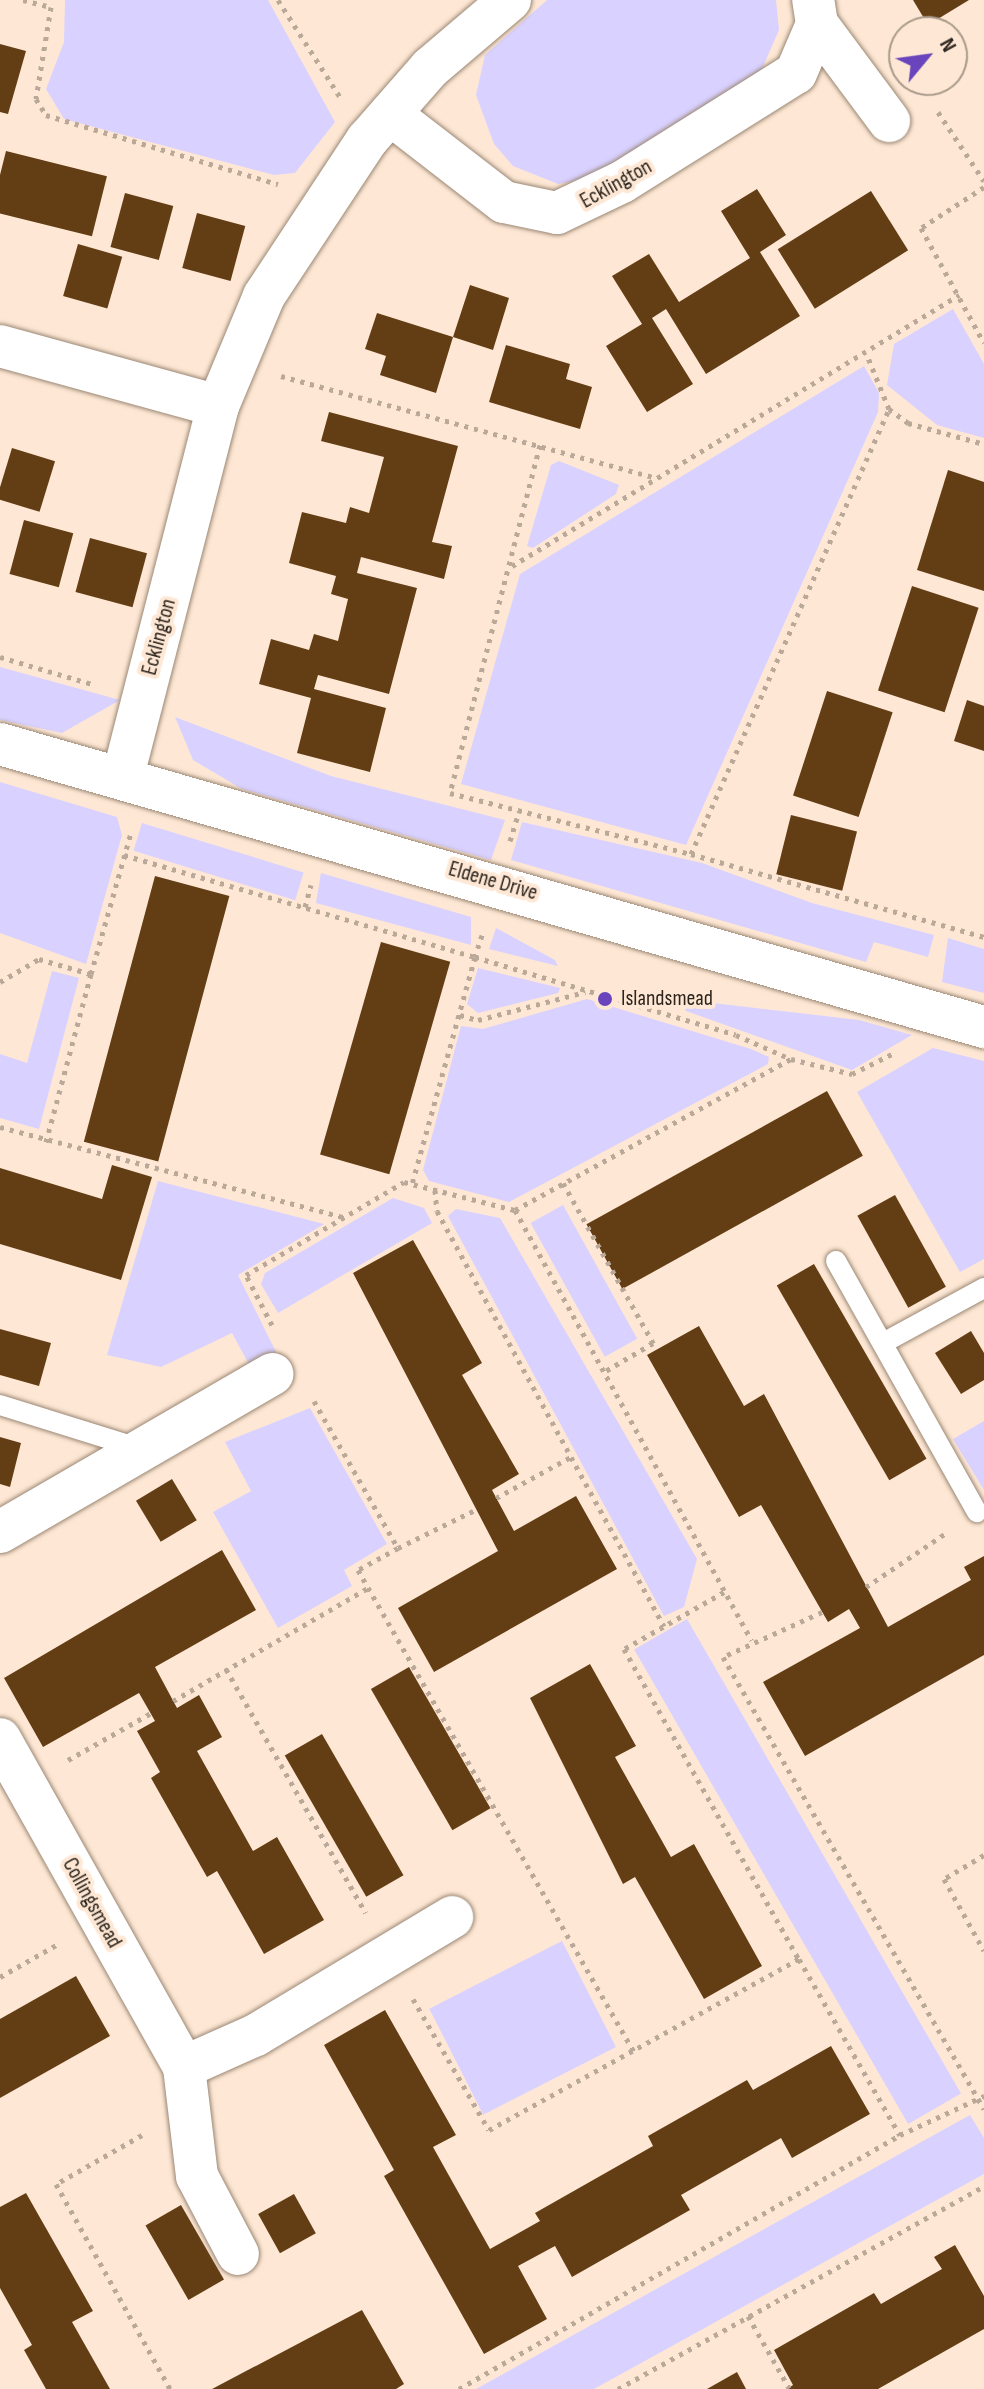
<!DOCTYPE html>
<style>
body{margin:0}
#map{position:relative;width:984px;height:2389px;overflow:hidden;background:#fee8d5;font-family:"Sofia Sans Condensed",sans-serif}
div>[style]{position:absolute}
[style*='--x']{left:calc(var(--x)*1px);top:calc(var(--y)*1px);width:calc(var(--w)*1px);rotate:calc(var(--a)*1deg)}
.green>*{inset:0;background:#d9d1ff;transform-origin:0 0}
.building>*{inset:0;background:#633e15;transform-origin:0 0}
.path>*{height:5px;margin-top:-2.5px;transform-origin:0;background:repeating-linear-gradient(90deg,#baa999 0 4px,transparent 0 10px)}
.roads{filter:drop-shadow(0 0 2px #9a8774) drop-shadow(0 0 2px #9a8774)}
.service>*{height:20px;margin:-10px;padding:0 10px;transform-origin:10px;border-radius:10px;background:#fff}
.minor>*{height:42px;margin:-21px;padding:0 21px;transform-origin:21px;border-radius:21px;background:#fff}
.dots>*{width:22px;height:22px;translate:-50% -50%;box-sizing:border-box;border:4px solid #fee8d5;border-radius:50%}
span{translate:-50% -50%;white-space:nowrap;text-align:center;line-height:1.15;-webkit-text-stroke:8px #fee8d5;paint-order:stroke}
.street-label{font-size:22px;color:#2d251d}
.poi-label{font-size:22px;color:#2d251d}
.left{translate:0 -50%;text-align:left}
.north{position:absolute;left:888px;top:16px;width:80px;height:80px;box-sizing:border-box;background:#fee8d5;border:2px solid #aa9a8b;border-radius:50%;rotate:61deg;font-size:22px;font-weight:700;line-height:32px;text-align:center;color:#2d251d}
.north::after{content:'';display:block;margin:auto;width:28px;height:36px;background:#6a44bc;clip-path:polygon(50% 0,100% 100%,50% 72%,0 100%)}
</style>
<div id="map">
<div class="green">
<i style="clip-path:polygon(65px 0,268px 0,335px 122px,295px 173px,274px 175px,64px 119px,46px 89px,64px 42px)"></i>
<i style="clip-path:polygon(547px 0,776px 0,779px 30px,762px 69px,745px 85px,583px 180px,558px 184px,513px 166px,494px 144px,476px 95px,485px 55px)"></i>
<i style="clip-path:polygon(953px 309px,984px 364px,984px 438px,937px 425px,887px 385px,894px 344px)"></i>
<i style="clip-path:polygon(864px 366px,879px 393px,878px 412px,686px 845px,461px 784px,520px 574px)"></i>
<i style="clip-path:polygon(559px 461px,619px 485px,616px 494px,533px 548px,527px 546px,551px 465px)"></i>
<i style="clip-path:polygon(0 667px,120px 700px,62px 733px,0 720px)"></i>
<i style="clip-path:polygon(175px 717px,331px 776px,505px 820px,491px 860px,242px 789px,193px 760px)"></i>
<i style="clip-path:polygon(0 782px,117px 817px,122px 835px,86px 964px,0 933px)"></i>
<i style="clip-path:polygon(522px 822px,702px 863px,812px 903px,934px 935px,928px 957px,874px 942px,866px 962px,511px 860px)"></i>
<i style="left:142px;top:823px;width:169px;height:29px;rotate:17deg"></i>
<i style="clip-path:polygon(321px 873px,471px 917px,471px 945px,316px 903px)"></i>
<i style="clip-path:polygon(496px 928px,555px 960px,558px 966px,489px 949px)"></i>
<i style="clip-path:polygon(948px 938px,984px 949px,984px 993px,942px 982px)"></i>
<i style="clip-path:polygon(478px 968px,560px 988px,558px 993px,478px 1013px,467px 1004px)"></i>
<i style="clip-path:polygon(52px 971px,79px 978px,39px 1129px,0 1118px,0 1054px,27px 1063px)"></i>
<i style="clip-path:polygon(587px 999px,751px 1049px,769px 1057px,768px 1064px,509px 1202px,429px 1181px,423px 1170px,461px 1026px,483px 1029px)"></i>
<i style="clip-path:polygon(679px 999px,859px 1020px,912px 1035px,852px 1070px,686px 1011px)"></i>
<i style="clip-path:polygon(933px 1048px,984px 1061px,984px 1259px,960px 1272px,857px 1092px)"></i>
<i style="clip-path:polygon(158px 1181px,324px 1224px,238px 1275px,276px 1352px,251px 1368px,232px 1333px,161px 1367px,107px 1355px)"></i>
<i style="clip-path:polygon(393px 1198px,424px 1208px,432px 1223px,278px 1313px,261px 1284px,265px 1273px)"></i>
<i style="left:563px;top:1205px;width:153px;height:37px;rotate:61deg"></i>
<i style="clip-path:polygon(456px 1209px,500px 1218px,697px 1559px,684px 1607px,664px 1616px,448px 1216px)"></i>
<i style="clip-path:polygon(310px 1408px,387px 1544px,344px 1570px,352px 1586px,278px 1628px,213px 1512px,251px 1491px,225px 1442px)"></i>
<i style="clip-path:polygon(984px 1421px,984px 1490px,953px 1439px)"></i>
<i style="left:687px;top:1619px;width:548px;height:61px;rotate:60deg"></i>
<i style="left:562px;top:1941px;width:119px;height:149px;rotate:63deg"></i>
<i style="clip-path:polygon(970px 2115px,984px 2138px,984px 2174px,594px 2389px,476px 2389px)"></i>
</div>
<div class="building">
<i style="clip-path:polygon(913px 0,969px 0,928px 25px)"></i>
<i style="clip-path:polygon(0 44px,26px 51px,8px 114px,0 112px)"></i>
<i style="left:6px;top:151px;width:104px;height:62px;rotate:14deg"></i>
<i style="clip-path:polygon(757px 189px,786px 235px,760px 252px,800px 316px,706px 374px,666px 309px,652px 318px,693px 384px,647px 412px,606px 346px,642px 324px,612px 276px,649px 254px,679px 302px,750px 258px,721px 211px)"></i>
<i style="left:871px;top:191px;width:70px;height:110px;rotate:58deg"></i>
<i style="left:125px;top:193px;width:50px;height:56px;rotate:15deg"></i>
<i style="left:197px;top:213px;width:50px;height:57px;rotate:15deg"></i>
<i style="left:78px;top:244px;width:46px;height:54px;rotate:16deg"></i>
<i style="clip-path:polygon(470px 285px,509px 298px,493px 350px,453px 337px,436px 393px,380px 375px,386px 356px,365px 349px,377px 313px,453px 337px)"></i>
<i style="clip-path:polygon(506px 345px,570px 364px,566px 379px,592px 387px,580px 429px,489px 402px)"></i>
<i style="clip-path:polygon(329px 412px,458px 446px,432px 542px,452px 546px,444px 579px,361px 557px,357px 573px,417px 588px,389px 694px,318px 675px,314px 689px,386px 708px,370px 772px,297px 753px,311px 698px,259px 684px,271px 639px,309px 650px,314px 634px,338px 641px,348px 599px,331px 594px,336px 576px,289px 563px,302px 512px,346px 523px,350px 507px,369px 513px,384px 457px,321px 441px)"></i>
<i style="left:12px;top:448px;width:45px;height:53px;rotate:17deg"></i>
<i style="clip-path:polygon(948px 470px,984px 482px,984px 591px,917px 570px)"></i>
<i style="left:24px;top:520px;width:51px;height:56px;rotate:15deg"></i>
<i style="left:90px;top:538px;width:59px;height:56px;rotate:15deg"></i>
<i style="left:912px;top:586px;width:70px;height:110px;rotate:18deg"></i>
<i style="left:827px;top:691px;width:69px;height:110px;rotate:18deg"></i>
<i style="clip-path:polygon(967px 700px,984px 706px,984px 751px,954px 741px)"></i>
<i style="left:791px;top:815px;width:68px;height:61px;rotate:14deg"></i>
<i style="left:155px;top:876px;width:77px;height:275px;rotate:15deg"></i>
<i style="left:381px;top:942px;width:72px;height:221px;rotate:16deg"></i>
<i style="left:827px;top:1091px;width:74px;height:275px;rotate:61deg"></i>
<i style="clip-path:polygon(112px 1165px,152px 1177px,121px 1280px,0 1244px,0 1168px,102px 1199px)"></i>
<i style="left:895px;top:1195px;width:105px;height:43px;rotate:61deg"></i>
<i style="clip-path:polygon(413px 1240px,482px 1363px,462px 1375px,519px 1474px,492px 1490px,514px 1531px,576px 1496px,617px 1569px,434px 1672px,398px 1608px,498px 1551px,353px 1273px)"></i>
<i style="left:814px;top:1264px;width:225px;height:43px;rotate:60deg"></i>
<i style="clip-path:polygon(699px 1326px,744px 1406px,764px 1394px,888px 1627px,971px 1580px,964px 1567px,984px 1556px,984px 1655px,805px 1756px,763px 1682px,860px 1628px,849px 1609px,828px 1622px,761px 1505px,739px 1517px,647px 1355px)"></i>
<i style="clip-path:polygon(0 1329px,51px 1343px,39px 1386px,0 1375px)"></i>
<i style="clip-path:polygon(971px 1331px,984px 1353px,984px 1380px,961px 1394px,935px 1353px)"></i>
<i style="clip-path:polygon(0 1437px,21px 1443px,10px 1487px,0 1484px)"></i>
<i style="left:172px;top:1479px;width:48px;height:42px;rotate:59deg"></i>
<i style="clip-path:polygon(222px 1550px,256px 1610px,155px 1667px,177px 1708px,199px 1695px,222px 1737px,197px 1751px,253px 1851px,277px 1837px,324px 1920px,264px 1954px,217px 1871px,207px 1877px,151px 1778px,160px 1772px,137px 1731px,155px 1721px,139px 1693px,43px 1747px,4px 1678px)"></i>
<i style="clip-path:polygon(590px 1664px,636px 1746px,615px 1757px,671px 1857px,694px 1844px,762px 1966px,704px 1999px,635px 1877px,623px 1884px,530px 1698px)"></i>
<i style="left:409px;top:1667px;width:163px;height:44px;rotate:60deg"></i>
<i style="left:322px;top:1734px;width:163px;height:43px;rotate:60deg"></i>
<i style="clip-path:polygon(76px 1976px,110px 2036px,0 2098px,0 2019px)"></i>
<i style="clip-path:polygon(385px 2010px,456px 2135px,433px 2147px,490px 2249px,540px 2221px,535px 2213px,653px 2146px,648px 2136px,747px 2080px,753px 2090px,831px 2046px,870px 2114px,792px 2158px,781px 2138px,681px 2195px,690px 2210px,572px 2277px,555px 2246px,518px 2266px,547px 2319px,484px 2354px,384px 2176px,394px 2170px,324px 2045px)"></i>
<i style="clip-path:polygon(26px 2193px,93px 2311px,72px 2322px,110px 2389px,46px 2389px,24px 2350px,32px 2345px,0 2288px,0 2207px)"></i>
<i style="left:294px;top:2194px;width:45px;height:41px;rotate:61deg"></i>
<i style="left:181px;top:2205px;width:86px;height:41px;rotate:60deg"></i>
<i style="clip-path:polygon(955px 2245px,984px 2296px,984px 2329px,878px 2389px,787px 2389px,793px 2385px,774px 2350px,874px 2293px,881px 2304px,942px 2269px,934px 2257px)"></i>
<i style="clip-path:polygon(362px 2310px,404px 2384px,396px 2389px,212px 2389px)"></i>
<i style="clip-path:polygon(737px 2372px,746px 2389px,707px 2389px)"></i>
</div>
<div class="path">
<i style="--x:23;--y:0;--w:29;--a:14"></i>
<i style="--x:51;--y:7;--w:93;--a:99.3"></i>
<i style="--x:36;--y:99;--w:19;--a:58"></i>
<i style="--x:46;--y:115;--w:242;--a:16.6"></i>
<i style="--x:278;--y:0;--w:115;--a:57.4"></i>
<i style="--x:938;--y:112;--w:83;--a:56.3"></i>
<i style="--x:984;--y:187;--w:75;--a:146.9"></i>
<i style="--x:921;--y:228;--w:131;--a:61.3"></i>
<i style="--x:281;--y:376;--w:385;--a:15.2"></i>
<i style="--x:889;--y:409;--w:24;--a:36"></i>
<i style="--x:908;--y:423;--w:79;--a:15.4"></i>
<i style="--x:540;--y:445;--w:359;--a:104.5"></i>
<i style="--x:450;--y:793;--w:249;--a:14.2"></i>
<i style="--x:691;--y:854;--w:487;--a:-66"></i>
<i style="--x:889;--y:409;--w:58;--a:-112.2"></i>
<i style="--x:512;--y:566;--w:523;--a:-31.23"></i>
<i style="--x:0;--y:657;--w:99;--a:16.4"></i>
<i style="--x:510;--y:841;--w:31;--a:-73"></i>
<i style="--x:691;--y:854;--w:305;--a:15.8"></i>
<i style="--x:124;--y:855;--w:366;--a:16.2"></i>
<i style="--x:475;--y:957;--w:236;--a:105.5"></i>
<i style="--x:305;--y:907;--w:23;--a:-75"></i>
<i style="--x:482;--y:935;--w:23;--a:108"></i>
<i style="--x:475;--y:957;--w:272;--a:16.6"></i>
<i style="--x:736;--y:1035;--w:60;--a:23.6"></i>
<i style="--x:91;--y:974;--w:147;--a:-74.2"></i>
<i style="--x:0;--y:982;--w:45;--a:-30.5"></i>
<i style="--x:39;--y:959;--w:54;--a:16.1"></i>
<i style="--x:91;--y:974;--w:174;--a:105"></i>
<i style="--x:460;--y:1015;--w:19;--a:16"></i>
<i style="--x:478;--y:1020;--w:111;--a:-14.7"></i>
<i style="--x:0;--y:1127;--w:359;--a:14.7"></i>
<i style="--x:563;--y:1183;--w:184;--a:60.6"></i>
<i style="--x:653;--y:1343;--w:57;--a:149.4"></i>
<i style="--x:435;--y:1190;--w:21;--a:85"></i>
<i style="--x:437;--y:1211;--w:280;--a:61.4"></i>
<i style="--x:515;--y:1210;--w:491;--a:61.2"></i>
<i style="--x:272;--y:1325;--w:56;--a:-117.5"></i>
<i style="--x:246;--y:1275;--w:183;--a:-30.5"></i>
<i style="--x:404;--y:1182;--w:114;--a:14.2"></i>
<i style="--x:515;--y:1210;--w:315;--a:-28.7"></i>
<i style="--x:791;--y:1059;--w:63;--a:13.8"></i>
<i style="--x:852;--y:1074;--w:47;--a:-26.6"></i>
<i style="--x:314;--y:1401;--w:169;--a:60.3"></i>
<i style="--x:398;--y:1548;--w:46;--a:151.2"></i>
<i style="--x:358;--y:1570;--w:555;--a:60.2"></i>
<i style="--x:496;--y:1498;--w:85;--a:-28.7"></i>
<i style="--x:571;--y:1457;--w:193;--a:61.2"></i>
<i style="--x:398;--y:1548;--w:86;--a:-26.3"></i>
<i style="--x:866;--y:1587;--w:97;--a:-34"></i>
<i style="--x:724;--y:1592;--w:115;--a:150.3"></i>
<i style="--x:624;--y:1649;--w:356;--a:60.6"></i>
<i style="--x:822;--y:1612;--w:109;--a:155.6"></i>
<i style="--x:723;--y:1657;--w:522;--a:60"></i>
<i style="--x:226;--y:1669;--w:281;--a:60.2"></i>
<i style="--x:173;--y:1701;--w:225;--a:-30.1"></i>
<i style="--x:68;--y:1760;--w:95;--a:-29.5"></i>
<i style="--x:984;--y:1855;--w:47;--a:149"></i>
<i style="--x:944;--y:1879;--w:82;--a:60.9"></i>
<i style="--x:0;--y:1977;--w:67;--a:-29.6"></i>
<i style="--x:413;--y:1999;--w:151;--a:59.9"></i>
<i style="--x:489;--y:2130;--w:354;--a:-28.9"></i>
<i style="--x:799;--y:1959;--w:203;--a:60.2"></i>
<i style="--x:900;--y:2135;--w:93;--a:-24.9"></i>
<i style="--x:142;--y:2135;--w:99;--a:150.3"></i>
<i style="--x:56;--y:2184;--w:235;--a:60.9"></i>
<i style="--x:748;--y:2316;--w:83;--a:60.3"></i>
<i style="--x:459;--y:2389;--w:509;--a:-29.94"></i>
<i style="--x:618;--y:2389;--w:419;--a:-29"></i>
</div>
<div class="roads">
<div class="service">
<i style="--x:836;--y:1261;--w:288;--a:60.7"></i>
<i style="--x:883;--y:1343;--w:115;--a:-28.6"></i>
<i style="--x:0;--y:1405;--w:148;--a:17.3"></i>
</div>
<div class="minor">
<i style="--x:817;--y:24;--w:121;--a:53.4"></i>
<i style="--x:390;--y:114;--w:144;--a:37.7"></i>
<i style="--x:504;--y:202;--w:54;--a:11.7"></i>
<i style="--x:557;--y:213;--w:72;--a:-25.5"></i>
<i style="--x:622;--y:182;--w:205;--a:-32.1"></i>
<i style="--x:796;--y:73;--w:53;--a:-66.8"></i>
<i style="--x:817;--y:24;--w:24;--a:-99"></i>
<i style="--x:0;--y:346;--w:226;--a:15.4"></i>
<i style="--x:0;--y:744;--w:1024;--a:16.05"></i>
<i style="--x:123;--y:776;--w:382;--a:-75.6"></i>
<i style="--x:218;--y:406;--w:119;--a:-67.3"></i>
<i style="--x:264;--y:296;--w:187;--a:-56.6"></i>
<i style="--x:367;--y:140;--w:96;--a:-48.8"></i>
<i style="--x:430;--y:68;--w:105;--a:-40.4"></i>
<i style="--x:0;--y:1532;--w:315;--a:-30.1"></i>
<i style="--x:0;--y:1739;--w:376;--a:60.7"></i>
<i style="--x:184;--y:2067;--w:110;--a:83.2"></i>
<i style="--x:197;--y:2176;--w:88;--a:62.3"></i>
<i style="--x:184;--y:2067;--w:79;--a:-24"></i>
<i style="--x:256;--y:2035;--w:229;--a:-31"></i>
</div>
</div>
<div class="dots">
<i style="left:605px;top:999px;background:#6a44bc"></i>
</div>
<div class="street-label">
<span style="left:616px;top:184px;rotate:-29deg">Ecklington</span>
<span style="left:159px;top:637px;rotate:-75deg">Ecklington</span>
<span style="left:493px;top:881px;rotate:16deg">Eldene Drive</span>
<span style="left:92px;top:1903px;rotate:61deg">Collingsmead</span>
</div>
<div class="poi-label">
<span class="left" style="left:621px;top:999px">Islandsmead</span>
</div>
<div class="north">N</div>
</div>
